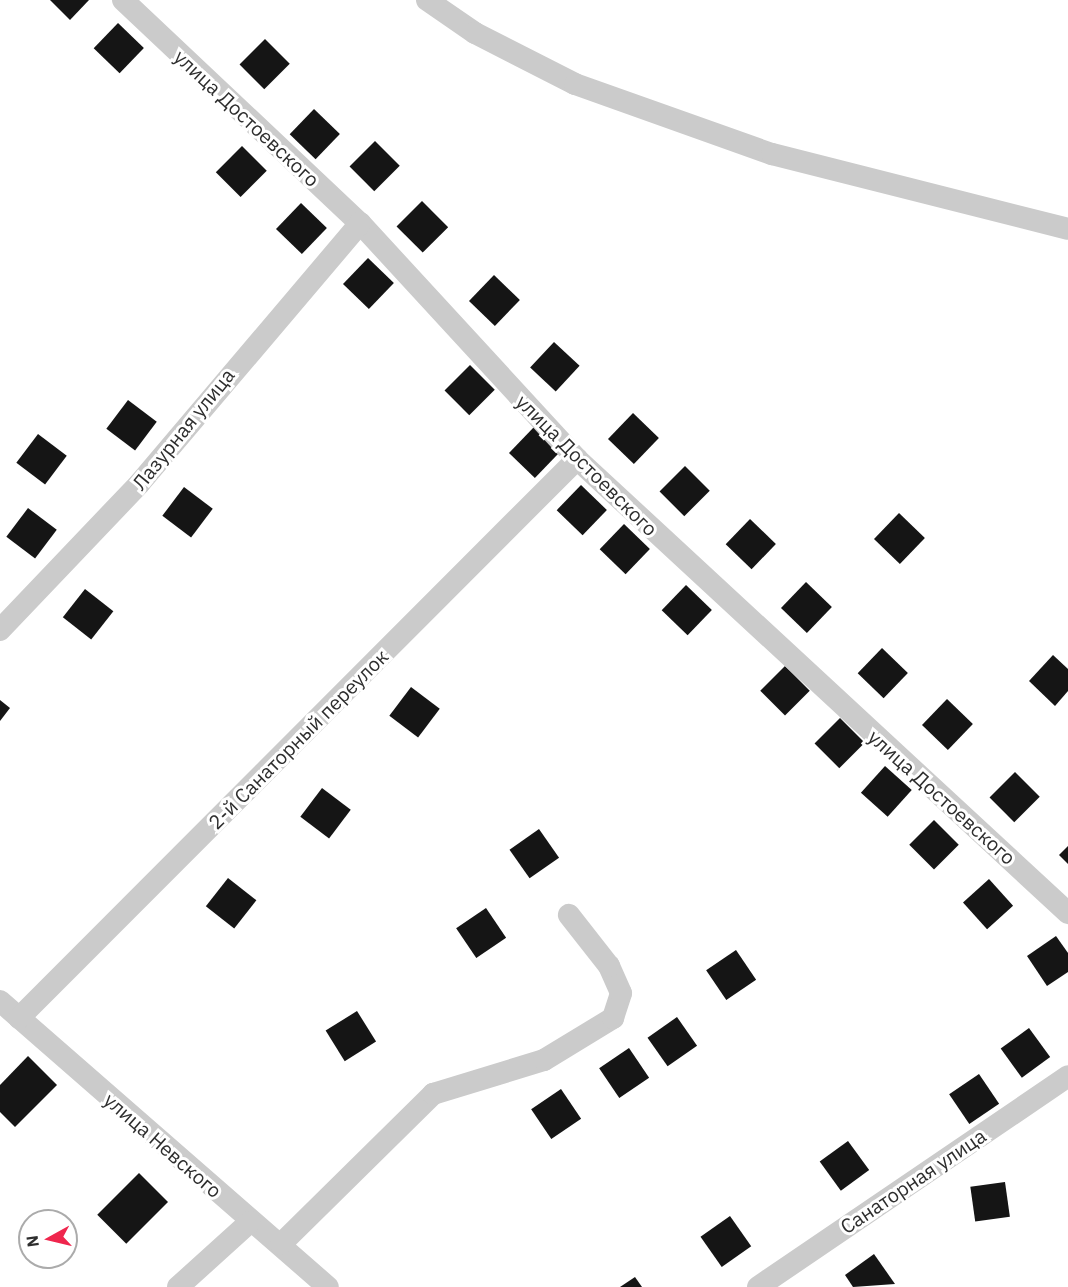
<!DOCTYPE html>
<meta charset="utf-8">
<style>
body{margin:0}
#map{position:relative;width:1068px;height:1287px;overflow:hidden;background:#fff;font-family:"IBM Plex Sans",sans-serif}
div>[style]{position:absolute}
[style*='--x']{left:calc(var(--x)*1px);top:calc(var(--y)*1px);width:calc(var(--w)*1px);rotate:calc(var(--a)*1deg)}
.building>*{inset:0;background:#151515;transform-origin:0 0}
.minor>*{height:22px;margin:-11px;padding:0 11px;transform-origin:11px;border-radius:11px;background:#cbcbcb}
span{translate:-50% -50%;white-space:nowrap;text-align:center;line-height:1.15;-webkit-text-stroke:6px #fff;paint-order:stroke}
.street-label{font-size:20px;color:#2e2e2e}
.north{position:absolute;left:18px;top:1209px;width:60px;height:60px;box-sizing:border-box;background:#fff;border:2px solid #ababab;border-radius:50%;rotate:262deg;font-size:16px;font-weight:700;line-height:24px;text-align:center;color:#2e2e2e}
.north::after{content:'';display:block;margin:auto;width:21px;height:27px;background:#ef264d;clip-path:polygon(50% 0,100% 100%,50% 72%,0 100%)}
</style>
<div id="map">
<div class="building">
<i style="clip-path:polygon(50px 0,89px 0,70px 20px)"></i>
<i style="left:118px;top:23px;width:36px;height:35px;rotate:44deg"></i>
<i style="left:265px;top:39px;width:35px;height:36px;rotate:45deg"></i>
<i style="left:314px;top:109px;width:36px;height:35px;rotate:44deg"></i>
<i style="left:375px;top:141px;width:35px;height:36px;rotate:45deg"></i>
<i style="left:242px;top:146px;width:35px;height:37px;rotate:45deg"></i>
<i style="left:422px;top:201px;width:37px;height:36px;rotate:45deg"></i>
<i style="left:301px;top:203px;width:36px;height:36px;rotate:44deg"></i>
<i style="left:368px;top:258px;width:36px;height:36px;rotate:44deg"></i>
<i style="left:494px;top:275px;width:36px;height:36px;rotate:44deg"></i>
<i style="left:554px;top:342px;width:35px;height:35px;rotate:43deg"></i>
<i style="left:470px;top:365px;width:35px;height:36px;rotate:45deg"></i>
<i style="left:128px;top:400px;width:36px;height:36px;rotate:37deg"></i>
<i style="left:633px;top:413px;width:36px;height:36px;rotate:44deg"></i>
<i style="left:534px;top:427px;width:36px;height:36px;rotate:44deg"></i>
<i style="left:38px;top:434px;width:36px;height:36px;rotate:37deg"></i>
<i style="left:685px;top:466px;width:35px;height:36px;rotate:45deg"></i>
<i style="left:581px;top:485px;width:36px;height:35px;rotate:44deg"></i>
<i style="left:184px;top:487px;width:36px;height:36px;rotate:37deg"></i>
<i style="left:28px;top:508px;width:36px;height:36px;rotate:37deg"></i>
<i style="left:899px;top:513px;width:36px;height:36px;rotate:44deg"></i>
<i style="left:750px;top:519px;width:36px;height:35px;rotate:44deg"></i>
<i style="left:624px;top:524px;width:36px;height:35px;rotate:44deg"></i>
<i style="left:806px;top:582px;width:36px;height:36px;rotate:44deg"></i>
<i style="left:686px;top:585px;width:36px;height:35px;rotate:44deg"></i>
<i style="left:85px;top:589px;width:36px;height:36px;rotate:38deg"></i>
<i style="left:882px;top:648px;width:36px;height:35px;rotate:44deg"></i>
<i style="clip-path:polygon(1053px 655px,1068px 669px,1068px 691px,1055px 706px,1029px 681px)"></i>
<i style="left:785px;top:666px;width:35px;height:35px;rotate:45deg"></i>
<i style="left:411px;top:687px;width:36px;height:36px;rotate:37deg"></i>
<i style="left:947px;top:699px;width:36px;height:36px;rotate:44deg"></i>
<i style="clip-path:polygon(0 700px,10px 708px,0 721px)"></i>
<i style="left:840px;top:718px;width:35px;height:36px;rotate:45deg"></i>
<i style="left:885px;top:766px;width:36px;height:36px;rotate:42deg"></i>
<i style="left:1015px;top:772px;width:35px;height:36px;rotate:45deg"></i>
<i style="left:322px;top:788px;width:36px;height:36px;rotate:37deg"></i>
<i style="left:934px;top:820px;width:35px;height:35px;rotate:45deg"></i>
<i style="left:539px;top:829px;width:35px;height:36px;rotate:55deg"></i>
<i style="clip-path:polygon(1068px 846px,1068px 864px,1059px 855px)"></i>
<i style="left:228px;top:878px;width:36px;height:36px;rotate:38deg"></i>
<i style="left:989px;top:879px;width:36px;height:35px;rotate:48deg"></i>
<i style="left:486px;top:908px;width:36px;height:36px;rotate:56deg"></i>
<i style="clip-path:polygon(1056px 936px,1068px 953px,1068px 972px,1047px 986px,1027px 956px)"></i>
<i style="left:736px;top:950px;width:36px;height:36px;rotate:56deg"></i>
<i style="left:357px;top:1011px;width:36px;height:37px;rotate:58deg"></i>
<i style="left:677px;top:1017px;width:35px;height:36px;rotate:55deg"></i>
<i style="left:1029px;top:1028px;width:36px;height:35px;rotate:54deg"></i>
<i style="left:629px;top:1048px;width:36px;height:36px;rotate:56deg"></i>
<i style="clip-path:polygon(28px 1056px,57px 1085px,15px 1127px,0 1112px,0 1085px)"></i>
<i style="left:979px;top:1074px;width:36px;height:36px;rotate:56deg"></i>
<i style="left:561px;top:1089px;width:36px;height:36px;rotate:56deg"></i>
<i style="left:848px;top:1141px;width:36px;height:35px;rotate:54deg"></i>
<i style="left:139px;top:1173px;width:41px;height:59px;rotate:45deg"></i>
<i style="left:1005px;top:1182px;width:35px;height:35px;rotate:82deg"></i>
<i style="left:730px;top:1216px;width:37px;height:36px;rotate:55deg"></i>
<i style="clip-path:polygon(874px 1254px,895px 1284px,853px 1287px,845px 1275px)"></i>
<i style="clip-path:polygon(635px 1277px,642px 1287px,620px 1287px)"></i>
</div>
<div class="minor">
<i style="--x:123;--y:0;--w:325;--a:43.3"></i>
<i style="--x:360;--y:223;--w:321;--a:47.4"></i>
<i style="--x:577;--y:459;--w:669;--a:42.76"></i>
<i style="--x:427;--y:0;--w:58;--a:34.5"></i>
<i style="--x:475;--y:33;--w:112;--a:27"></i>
<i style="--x:575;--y:84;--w:209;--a:19.6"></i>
<i style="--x:772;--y:154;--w:305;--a:14.2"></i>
<i style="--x:0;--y:630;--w:202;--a:-46.4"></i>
<i style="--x:139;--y:484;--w:342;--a:-49.7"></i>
<i style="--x:0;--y:1001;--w:435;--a:41.1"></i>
<i style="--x:19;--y:1018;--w:790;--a:-45.05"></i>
<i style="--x:281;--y:1244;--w:214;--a:-44.6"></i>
<i style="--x:433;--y:1094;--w:116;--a:-17"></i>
<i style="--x:544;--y:1060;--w:81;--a:-31.3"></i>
<i style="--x:613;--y:1018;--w:26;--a:-72"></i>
<i style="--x:621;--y:993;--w:30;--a:-114"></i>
<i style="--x:609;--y:966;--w:65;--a:-128.1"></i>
<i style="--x:178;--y:1287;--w:97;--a:-42.1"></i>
<i style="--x:758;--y:1287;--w:375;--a:-34.2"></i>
</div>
<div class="street-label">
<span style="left:247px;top:118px;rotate:43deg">улица Достоевского</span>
<span style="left:183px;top:429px;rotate:-51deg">Лазурная улица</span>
<span style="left:587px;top:465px;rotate:45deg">улица Достоевского</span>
<span style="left:298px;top:739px;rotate:-45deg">2-й Санаторный переулок</span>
<span style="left:942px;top:797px;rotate:42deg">улица Достоевского</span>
<span style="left:163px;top:1145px;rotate:41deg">улица Невского</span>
<span style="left:913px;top:1181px;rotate:-34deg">Санаторная улица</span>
</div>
<div class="north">N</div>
</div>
